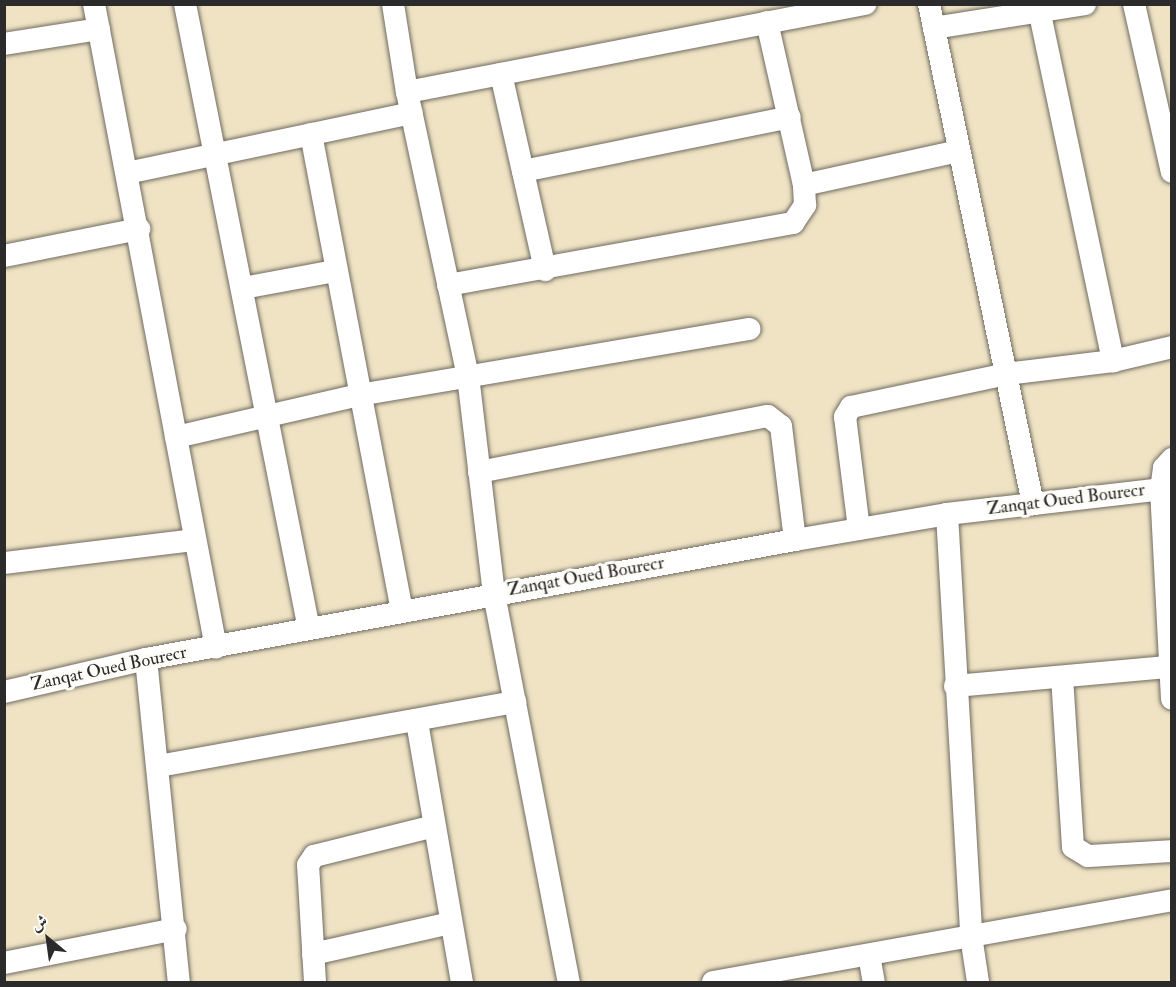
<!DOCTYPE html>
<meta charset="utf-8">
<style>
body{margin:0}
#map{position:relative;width:1176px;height:987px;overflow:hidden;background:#efe3c4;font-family:"IM FELL Double Pica",Amiri,serif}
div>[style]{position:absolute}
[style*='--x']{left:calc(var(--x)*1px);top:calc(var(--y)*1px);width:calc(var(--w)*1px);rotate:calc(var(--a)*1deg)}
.roads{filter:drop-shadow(0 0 2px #706b61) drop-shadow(0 0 2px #706b61)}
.street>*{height:22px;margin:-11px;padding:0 11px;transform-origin:11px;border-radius:11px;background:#fff}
span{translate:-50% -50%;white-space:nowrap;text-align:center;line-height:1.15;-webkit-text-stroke:6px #fdfcf7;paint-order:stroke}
.street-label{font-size:18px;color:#2b2b2b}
.frame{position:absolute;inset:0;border:6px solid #2b2b2b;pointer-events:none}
.north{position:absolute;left:18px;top:909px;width:60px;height:60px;-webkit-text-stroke:4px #fdfcf7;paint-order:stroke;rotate:331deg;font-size:16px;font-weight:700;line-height:24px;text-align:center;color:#2b2b2b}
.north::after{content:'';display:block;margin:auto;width:21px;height:27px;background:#2b2b2b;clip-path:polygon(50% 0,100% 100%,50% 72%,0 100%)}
</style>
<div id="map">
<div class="roads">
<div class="street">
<i style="--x:94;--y:4;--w:655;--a:79.27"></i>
<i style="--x:185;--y:4;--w:637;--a:78.78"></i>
<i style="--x:393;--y:4;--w:89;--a:81"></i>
<i style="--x:407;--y:92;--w:290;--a:77.9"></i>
<i style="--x:468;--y:376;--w:220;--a:83.2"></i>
<i style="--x:494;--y:594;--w:395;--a:79.1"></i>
<i style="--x:929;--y:4;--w:511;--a:78.25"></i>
<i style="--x:1134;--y:4;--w:172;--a:77.3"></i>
<i style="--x:1040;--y:14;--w:355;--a:78.1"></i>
<i style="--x:934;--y:28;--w:153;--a:-9"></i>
<i style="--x:4;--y:44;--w:96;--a:-9"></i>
<i style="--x:501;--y:74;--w:201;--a:77.3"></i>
<i style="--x:407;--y:92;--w:467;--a:-10.9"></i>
<i style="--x:311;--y:134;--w:486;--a:79.2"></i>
<i style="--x:523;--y:171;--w:272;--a:-11.4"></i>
<i style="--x:127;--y:173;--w:291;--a:-11.9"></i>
<i style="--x:804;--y:185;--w:159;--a:-12.4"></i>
<i style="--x:4;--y:256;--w:138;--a:-11.3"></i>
<i style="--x:448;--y:285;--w:351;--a:-10.2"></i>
<i style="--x:793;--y:223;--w:22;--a:-56"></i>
<i style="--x:805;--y:205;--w:20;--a:-93"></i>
<i style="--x:804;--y:185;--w:167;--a:-102.8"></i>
<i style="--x:243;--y:288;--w:94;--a:-10.5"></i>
<i style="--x:176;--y:437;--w:188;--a:-12.9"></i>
<i style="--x:359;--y:395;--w:396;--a:-9.6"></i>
<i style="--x:1172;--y:459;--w:12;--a:132"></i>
<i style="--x:1164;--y:468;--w:21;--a:98"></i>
<i style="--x:1161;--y:489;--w:210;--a:87"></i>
<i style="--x:479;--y:472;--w:294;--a:-11"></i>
<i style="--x:768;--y:416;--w:16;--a:38"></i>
<i style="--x:781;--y:426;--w:115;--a:83"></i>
<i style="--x:947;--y:514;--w:423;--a:86.7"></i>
<i style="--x:971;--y:936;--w:47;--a:81.3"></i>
<i style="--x:859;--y:529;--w:113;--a:-97.1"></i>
<i style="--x:845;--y:417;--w:12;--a:-59"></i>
<i style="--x:851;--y:407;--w:158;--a:-12"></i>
<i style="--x:1006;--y:374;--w:108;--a:-6.9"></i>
<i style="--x:1113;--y:361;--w:61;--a:-13.3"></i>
<i style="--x:4;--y:563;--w:192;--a:-6.9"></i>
<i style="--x:146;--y:659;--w:325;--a:84.2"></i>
<i style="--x:1062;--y:677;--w:170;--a:86.3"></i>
<i style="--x:1073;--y:847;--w:17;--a:31"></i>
<i style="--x:1088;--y:856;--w:84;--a:-3.4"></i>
<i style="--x:955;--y:686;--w:216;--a:-5.1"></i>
<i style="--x:4;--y:692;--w:146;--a:-13.1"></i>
<i style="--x:146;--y:659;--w:660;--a:-10.39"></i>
<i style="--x:795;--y:540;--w:154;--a:-9.7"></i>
<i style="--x:947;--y:514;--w:226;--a:-6.6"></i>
<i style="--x:417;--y:722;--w:264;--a:80.2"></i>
<i style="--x:159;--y:766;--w:362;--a:-10.2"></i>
<i style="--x:313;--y:954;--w:141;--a:-12.7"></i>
<i style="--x:869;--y:955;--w:27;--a:80"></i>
<i style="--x:4;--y:963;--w:175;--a:-11.2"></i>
<i style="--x:315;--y:982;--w:117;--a:-93.4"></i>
<i style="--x:308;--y:865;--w:11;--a:-56"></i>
<i style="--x:314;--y:856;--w:124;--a:-14"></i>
<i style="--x:713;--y:982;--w:466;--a:-10.1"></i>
</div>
</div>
<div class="street-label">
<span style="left:1066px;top:500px;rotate:-7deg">Zanqat Oued Bourecr</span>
<span style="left:586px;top:577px;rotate:-10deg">Zanqat Oued Bourecr</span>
<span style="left:109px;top:669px;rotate:-12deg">Zanqat Oued Bourecr</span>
</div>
<div class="frame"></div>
<div class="north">ش</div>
</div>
